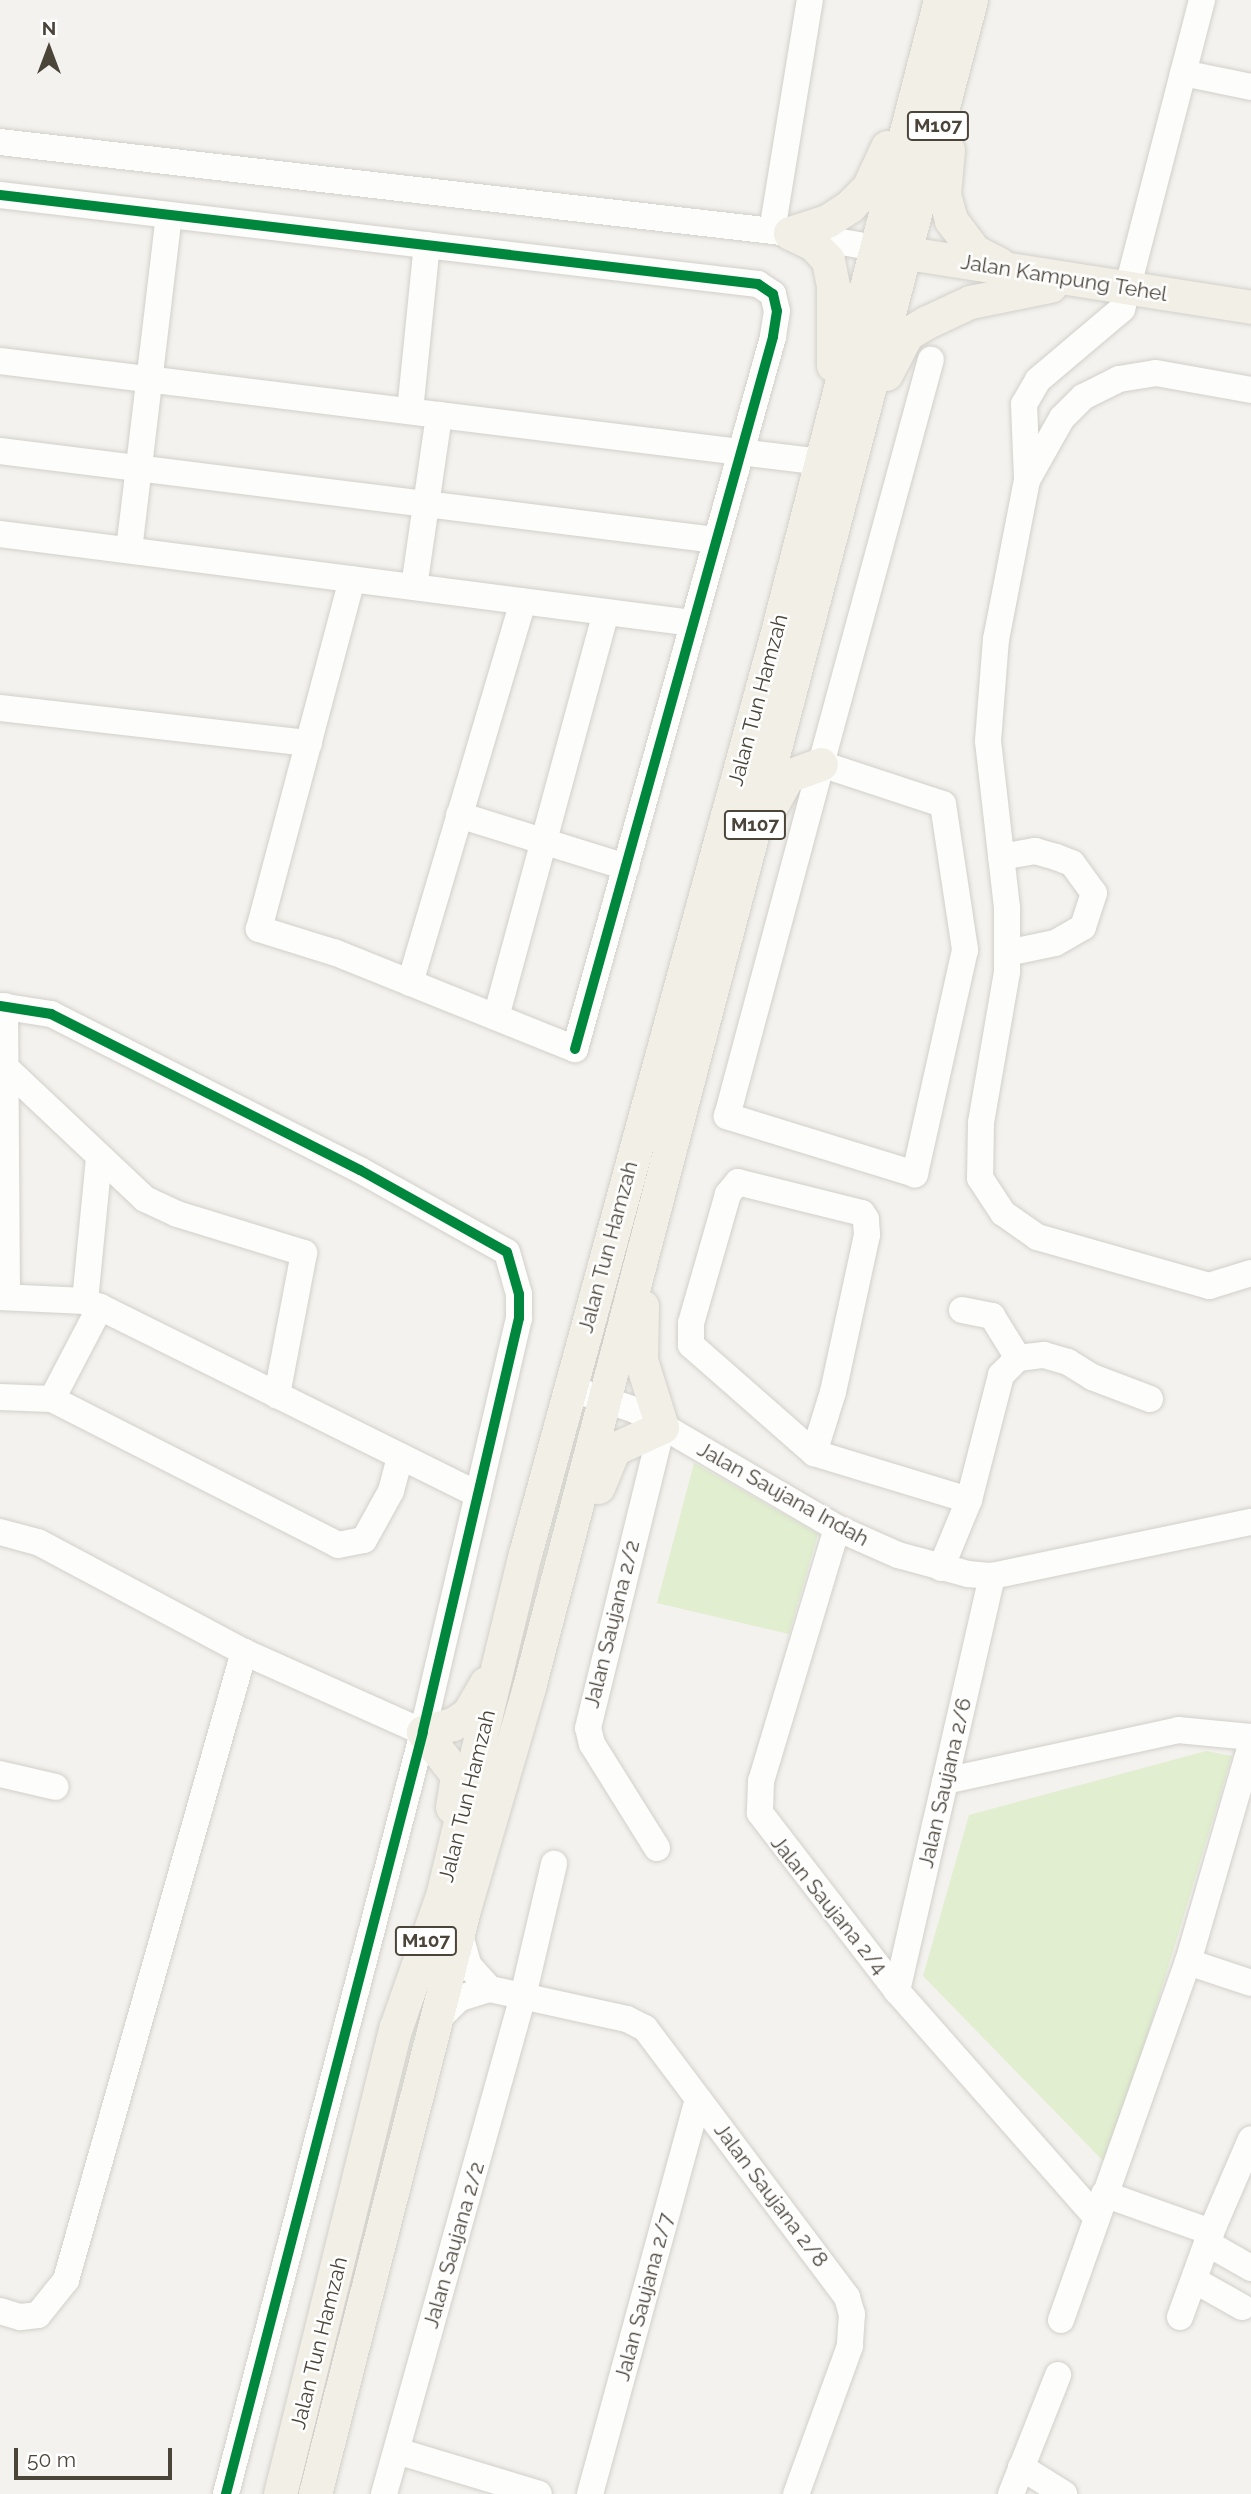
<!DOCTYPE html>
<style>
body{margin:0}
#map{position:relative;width:1251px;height:2494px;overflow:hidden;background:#f4f2ee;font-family:Raleway,sans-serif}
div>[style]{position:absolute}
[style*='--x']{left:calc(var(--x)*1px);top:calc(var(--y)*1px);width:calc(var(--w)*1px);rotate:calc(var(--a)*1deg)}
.green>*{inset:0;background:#e1eecf}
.roads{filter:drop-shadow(0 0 2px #d2d0cb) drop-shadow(0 0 2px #d2d0cb)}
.minor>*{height:26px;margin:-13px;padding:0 13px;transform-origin:13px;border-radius:13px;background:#fdfdfc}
.major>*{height:33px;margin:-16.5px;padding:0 16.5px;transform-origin:16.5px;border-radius:16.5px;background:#f2efe6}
.cycleway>*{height:10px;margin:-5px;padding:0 5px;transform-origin:5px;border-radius:5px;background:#00873e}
span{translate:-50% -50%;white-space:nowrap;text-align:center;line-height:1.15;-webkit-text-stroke:5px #fff;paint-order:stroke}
.shield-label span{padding:2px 5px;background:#fff;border:2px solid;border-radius:5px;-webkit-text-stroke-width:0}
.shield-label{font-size:19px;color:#4b4439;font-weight:700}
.street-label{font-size:21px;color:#4b4439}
.north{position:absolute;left:14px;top:14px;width:70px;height:70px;-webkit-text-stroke:5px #fff;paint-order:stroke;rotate:0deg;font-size:19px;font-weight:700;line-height:28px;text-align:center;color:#4b4439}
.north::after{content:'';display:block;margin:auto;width:24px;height:32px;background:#4b4439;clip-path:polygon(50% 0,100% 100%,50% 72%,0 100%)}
.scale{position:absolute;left:14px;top:2448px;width:158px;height:32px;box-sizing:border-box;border:4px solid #4b4439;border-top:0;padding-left:9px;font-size:21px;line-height:24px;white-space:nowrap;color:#4b4439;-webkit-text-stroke:5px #fff;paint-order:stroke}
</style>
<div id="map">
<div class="green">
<i style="clip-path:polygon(694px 1463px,818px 1534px,789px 1634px,657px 1603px)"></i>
<i style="clip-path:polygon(1206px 1751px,1232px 1756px,1108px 2166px,923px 1976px,969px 1815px)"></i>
</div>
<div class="roads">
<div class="minor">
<i style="--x:1202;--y:0;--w:319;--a:104.5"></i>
<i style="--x:1122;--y:309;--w:110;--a:139.8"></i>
<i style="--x:1038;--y:380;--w:28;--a:120"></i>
<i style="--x:1024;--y:404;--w:76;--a:87.7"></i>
<i style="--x:1027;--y:480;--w:162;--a:101"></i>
<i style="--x:996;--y:639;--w:102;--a:94.5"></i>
<i style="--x:988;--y:741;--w:168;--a:83.5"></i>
<i style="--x:1007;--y:908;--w:64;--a:90"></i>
<i style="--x:1007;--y:972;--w:153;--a:99.8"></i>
<i style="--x:981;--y:1123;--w:55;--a:91"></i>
<i style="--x:980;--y:1178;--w:42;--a:56.7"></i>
<i style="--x:1003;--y:1213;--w:42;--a:35.2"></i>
<i style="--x:1037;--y:1237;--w:179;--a:15.9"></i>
<i style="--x:1209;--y:1286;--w:44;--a:-17.2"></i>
<i style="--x:1183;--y:73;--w:69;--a:11.6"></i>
<i style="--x:0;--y:142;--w:795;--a:6.57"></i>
<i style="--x:790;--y:233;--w:87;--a:9.9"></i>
<i style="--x:0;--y:195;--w:763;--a:6.7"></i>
<i style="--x:758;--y:284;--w:18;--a:34"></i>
<i style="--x:773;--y:294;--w:17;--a:77"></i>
<i style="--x:777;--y:311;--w:26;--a:99"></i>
<i style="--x:773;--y:337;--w:739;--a:105.54"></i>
<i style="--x:575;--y:1049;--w:258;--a:-158.1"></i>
<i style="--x:336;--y:953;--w:81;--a:-162.7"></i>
<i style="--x:259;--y:929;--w:362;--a:-75.1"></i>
<i style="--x:772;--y:231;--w:234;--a:-80.7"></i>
<i style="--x:0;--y:361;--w:827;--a:7.01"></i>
<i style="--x:410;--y:411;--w:167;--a:-84.2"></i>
<i style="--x:0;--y:451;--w:722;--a:7.09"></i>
<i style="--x:1027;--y:480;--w:71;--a:-60.6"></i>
<i style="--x:1062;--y:418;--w:30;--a:-45"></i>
<i style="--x:1083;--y:397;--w:40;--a:-26.6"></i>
<i style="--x:1119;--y:379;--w:37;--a:-9"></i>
<i style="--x:1156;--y:373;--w:97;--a:10.1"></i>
<i style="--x:0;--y:534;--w:699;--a:7.32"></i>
<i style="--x:129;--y:550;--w:337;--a:-83.2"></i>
<i style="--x:414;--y:587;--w:174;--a:-81.7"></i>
<i style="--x:0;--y:708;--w:311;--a:6.5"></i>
<i style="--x:821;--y:764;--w:128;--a:18.2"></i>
<i style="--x:943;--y:804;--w:148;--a:81.4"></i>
<i style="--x:965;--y:950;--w:230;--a:102.6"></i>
<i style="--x:915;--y:1174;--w:197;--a:-162.9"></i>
<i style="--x:727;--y:1116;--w:364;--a:-75"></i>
<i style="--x:821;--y:764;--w:419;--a:-74.8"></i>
<i style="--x:459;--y:815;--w:175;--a:17.3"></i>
<i style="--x:1001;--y:857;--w:35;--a:-10"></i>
<i style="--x:1035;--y:851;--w:22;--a:16"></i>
<i style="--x:1056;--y:857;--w:17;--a:21"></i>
<i style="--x:1072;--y:863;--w:37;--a:54"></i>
<i style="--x:1094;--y:893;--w:36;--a:108"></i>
<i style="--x:1083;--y:927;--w:32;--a:150"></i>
<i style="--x:1055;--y:943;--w:49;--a:168.2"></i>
<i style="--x:410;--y:983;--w:398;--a:-73.5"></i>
<i style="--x:0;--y:1006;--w:52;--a:8.9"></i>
<i style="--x:51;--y:1014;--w:346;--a:26.8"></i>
<i style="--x:360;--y:1170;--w:168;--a:29.2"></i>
<i style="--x:507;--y:1252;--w:44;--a:74.1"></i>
<i style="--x:519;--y:1294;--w:24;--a:90"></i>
<i style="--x:519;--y:1318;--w:425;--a:103.1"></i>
<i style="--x:423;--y:1732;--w:787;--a:104.5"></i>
<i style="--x:5;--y:1006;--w:291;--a:89.6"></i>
<i style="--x:496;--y:1017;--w:420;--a:-74.8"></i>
<i style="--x:5;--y:1067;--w:192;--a:43.3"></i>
<i style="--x:145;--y:1199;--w:35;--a:25"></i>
<i style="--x:177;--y:1214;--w:133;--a:17.1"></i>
<i style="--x:304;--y:1253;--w:145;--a:100.8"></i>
<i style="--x:0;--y:1297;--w:85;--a:2.7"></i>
<i style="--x:85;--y:1301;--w:16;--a:22"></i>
<i style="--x:100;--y:1307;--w:422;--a:26.4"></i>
<i style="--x:85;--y:1301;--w:145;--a:-84.4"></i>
<i style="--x:962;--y:1310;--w:31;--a:11"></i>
<i style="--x:992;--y:1316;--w:49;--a:58.2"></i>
<i style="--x:570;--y:1388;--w:69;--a:18.7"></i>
<i style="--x:635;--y:1410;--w:234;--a:30.3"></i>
<i style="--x:837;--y:1528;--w:67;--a:23.9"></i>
<i style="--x:898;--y:1555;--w:73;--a:15.2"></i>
<i style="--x:968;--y:1574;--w:24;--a:5"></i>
<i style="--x:992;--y:1576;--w:265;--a:-11.8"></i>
<i style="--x:0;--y:1397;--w:52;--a:2.2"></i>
<i style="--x:52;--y:1399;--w:321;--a:27"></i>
<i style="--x:338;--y:1545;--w:26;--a:-11"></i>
<i style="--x:364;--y:1540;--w:56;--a:-61.1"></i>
<i style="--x:391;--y:1491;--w:35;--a:-75"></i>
<i style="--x:52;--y:1399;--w:104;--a:-62.4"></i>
<i style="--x:814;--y:1453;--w:64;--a:-72.7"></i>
<i style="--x:833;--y:1392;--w:161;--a:-77.8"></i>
<i style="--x:867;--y:1235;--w:16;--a:-94"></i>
<i style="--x:866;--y:1219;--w:7;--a:-124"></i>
<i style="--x:862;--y:1213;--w:128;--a:-166"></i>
<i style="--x:738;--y:1182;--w:16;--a:130"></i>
<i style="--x:728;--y:1194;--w:134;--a:106"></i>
<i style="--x:691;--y:1323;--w:22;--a:90"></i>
<i style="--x:691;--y:1345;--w:164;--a:41.3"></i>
<i style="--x:814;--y:1453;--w:162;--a:16.9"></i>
<i style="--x:837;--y:1528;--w:264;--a:106.7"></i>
<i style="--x:761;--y:1781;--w:32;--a:92"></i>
<i style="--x:760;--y:1813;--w:225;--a:52.4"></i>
<i style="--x:897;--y:1991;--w:301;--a:48.6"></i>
<i style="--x:0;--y:1532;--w:39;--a:15"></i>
<i style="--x:38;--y:1542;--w:234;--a:28.1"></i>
<i style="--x:244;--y:1652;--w:196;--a:24.1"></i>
<i style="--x:941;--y:1568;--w:74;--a:-67.6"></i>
<i style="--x:969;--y:1500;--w:129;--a:-75.6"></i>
<i style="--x:1001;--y:1375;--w:24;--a:-45"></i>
<i style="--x:1018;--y:1358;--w:26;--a:-7"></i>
<i style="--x:1044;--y:1355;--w:25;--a:16"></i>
<i style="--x:1068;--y:1362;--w:28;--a:32"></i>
<i style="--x:1092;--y:1377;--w:62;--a:20.8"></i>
<i style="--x:0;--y:1774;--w:57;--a:13.1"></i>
<i style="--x:945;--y:1781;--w:239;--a:-12.3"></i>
<i style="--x:1178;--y:1730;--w:73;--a:5.5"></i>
<i style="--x:657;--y:1848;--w:123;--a:-122"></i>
<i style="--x:592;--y:1744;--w:16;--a:-104"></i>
<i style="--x:588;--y:1728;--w:310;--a:-76.2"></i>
<i style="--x:459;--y:1932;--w:35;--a:74"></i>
<i style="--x:469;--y:1966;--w:31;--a:48"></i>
<i style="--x:1188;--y:1962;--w:66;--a:18.4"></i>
<i style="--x:897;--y:1991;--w:426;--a:-77.1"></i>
<i style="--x:437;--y:2020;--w:32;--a:-44"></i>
<i style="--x:460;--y:1998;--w:31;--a:-17"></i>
<i style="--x:490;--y:1989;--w:140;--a:12.4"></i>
<i style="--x:627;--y:2019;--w:20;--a:27"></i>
<i style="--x:645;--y:2028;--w:336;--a:53.1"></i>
<i style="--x:847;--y:2297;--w:18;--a:74"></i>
<i style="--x:852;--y:2314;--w:32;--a:94"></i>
<i style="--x:850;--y:2346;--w:158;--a:110"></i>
<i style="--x:1104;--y:2194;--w:114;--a:19.6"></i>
<i style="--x:1211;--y:2232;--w:101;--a:-66.7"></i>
<i style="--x:1207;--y:2243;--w:51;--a:29.6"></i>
<i style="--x:1194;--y:2280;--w:55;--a:29.4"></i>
<i style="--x:0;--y:2311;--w:21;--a:17"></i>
<i style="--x:20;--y:2317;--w:18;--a:-6"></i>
<i style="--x:38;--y:2315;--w:45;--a:-51.3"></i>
<i style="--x:66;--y:2280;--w:653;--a:-74.18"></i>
<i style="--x:1180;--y:2317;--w:90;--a:-70"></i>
<i style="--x:1061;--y:2320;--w:380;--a:-70.5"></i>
<i style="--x:1188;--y:1962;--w:226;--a:-73.8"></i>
<i style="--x:397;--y:2451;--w:148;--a:16.8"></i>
<i style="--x:1021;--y:2467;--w:51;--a:32.1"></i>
<i style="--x:384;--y:2494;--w:517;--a:-74.4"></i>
<i style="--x:523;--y:1996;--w:136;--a:-76.8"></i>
<i style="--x:590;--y:2494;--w:409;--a:-74.7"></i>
<i style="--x:1011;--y:2494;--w:128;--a:-68.4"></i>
</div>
<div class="major">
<i style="--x:948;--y:150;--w:44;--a:95.2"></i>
<i style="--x:944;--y:194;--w:27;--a:75"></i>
<i style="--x:951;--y:220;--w:39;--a:53"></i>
<i style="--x:974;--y:251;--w:28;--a:27"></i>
<i style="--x:790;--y:233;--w:39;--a:-18"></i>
<i style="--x:827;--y:221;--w:27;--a:-33"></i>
<i style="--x:850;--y:206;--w:28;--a:-46"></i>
<i style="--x:869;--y:186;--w:43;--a:-65.2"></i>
<i style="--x:790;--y:233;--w:25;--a:26"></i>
<i style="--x:813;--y:244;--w:22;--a:47"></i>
<i style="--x:828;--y:260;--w:26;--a:79"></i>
<i style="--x:833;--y:286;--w:79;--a:90"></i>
<i style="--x:882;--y:249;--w:374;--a:8.9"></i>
<i style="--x:886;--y:374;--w:45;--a:-62.3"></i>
<i style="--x:907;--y:334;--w:21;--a:-31"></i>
<i style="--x:925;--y:323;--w:50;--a:-25"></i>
<i style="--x:970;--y:302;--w:82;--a:-11.3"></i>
<i style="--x:769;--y:810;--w:39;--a:-61"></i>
<i style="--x:788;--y:776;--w:35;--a:-20"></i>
<i style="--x:598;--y:1487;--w:41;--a:-67.2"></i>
<i style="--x:614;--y:1449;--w:53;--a:-24.6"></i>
<i style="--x:662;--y:1427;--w:70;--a:-107.4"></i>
<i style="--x:641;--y:1360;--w:54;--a:-88.9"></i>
<i style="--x:452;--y:1807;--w:32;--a:-81"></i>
<i style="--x:457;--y:1775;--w:55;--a:-128.3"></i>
<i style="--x:423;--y:1732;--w:31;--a:-15"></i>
<i style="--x:453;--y:1724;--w:18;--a:-34"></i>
<i style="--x:468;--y:1714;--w:36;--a:-60"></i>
<i style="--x:280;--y:2494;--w:481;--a:-76.1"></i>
<i style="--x:396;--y:2027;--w:139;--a:-70.7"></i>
<i style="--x:442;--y:1896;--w:352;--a:-76.4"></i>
<i style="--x:525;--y:1554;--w:952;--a:-74.71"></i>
<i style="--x:776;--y:636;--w:657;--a:-75.54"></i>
<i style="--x:315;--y:2494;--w:607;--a:-75.69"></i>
<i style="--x:465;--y:1906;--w:228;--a:-73.7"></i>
<i style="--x:529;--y:1687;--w:1744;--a:-75.32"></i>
</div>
</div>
<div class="cycleway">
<i style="--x:0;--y:195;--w:763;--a:6.7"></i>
<i style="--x:758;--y:284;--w:18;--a:34"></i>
<i style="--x:773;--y:294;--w:17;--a:77"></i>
<i style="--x:777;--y:311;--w:26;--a:99"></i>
<i style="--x:773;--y:337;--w:739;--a:105.54"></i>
<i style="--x:0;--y:1006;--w:52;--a:8.9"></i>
<i style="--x:51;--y:1014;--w:346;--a:26.8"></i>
<i style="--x:360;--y:1170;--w:168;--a:29.2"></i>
<i style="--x:507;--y:1252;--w:44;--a:74.1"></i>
<i style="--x:519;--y:1294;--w:24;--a:90"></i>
<i style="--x:519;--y:1318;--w:425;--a:103.1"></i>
<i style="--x:423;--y:1732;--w:787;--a:104.5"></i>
</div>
<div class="shield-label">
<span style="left:938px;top:126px">M107</span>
<span style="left:755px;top:825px">M107</span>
<span style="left:426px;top:1941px">M107</span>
</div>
<div class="street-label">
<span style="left:1064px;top:278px;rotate:9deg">Jalan Kampung Tehel</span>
<span style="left:758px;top:700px;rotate:-75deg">Jalan Tun Hamzah</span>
<span style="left:608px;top:1247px;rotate:-75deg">Jalan Tun Hamzah</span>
<span style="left:783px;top:1494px;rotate:29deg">Jalan Saujana Indah</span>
<span style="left:612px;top:1624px;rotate:-76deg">Jalan Saujana 2/2</span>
<span style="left:945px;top:1783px;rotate:-77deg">Jalan Saujana 2/6</span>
<span style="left:467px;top:1796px;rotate:-76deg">Jalan Tun Hamzah</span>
<span style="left:829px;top:1905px;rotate:51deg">Jalan Saujana 2/4</span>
<span style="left:771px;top:2195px;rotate:53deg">Jalan Saujana 2/8</span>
<span style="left:454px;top:2245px;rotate:-74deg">Jalan Saujana 2/2</span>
<span style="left:644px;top:2297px;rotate:-75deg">Jalan Saujana 2/7</span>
<span style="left:319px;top:2343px;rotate:-76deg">Jalan Tun Hamzah</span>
</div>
<div class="north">N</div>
<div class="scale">50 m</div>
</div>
